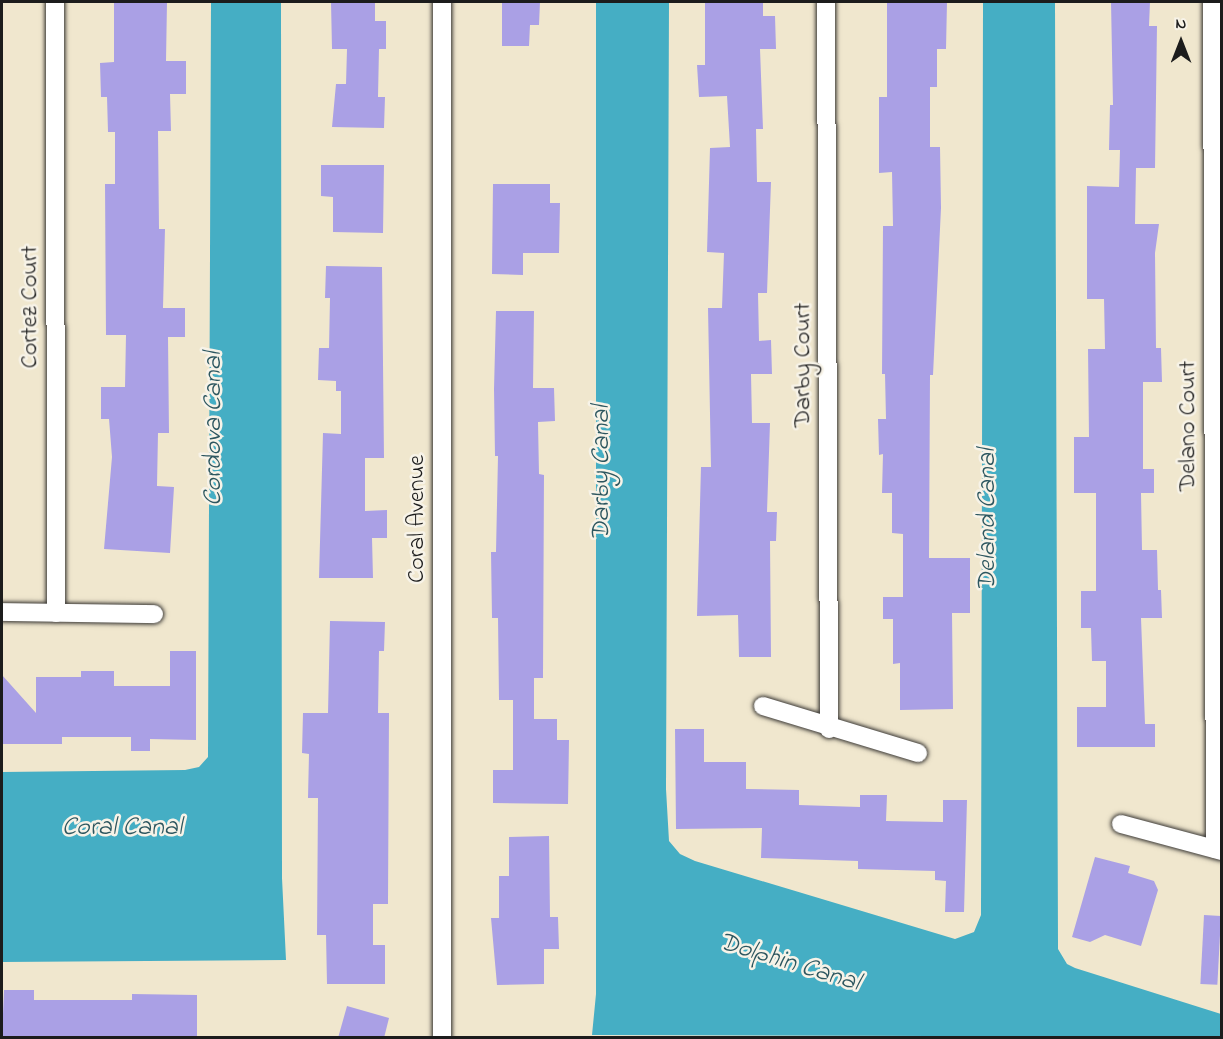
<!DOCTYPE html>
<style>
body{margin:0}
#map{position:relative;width:1223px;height:1039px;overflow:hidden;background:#f0e7ce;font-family:"Indie Flower",sans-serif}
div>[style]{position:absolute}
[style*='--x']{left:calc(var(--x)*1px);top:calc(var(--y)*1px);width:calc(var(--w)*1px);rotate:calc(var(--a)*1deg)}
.water>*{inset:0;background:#45aec4}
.building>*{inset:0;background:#aaa0e5;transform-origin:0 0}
.roads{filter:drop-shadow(0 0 2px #3c3a37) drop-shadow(0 0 2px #3c3a37)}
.minor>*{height:18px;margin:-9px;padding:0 9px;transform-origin:9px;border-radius:9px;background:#fff}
span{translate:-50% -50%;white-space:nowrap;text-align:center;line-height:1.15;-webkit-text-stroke:5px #f7f3e8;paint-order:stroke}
.street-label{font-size:24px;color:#1c1c1c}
.water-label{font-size:26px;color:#2c565f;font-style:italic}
.frame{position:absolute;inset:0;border:3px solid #1c1c1c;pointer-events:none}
.north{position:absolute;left:1151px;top:12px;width:60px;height:60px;-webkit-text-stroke:4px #f7f3e8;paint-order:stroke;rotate:0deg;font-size:16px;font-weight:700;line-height:24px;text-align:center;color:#1c1c1c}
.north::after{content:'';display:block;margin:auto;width:21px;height:27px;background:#1c1c1c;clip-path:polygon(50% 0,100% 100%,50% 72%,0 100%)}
</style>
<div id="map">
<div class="water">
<i style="clip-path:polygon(211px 2px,281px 2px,282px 878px,286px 960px,2px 962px,2px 772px,185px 770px,199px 767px,208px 757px)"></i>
<i style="clip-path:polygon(596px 2px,669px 2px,666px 789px,669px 841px,680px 854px,695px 861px,955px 939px,974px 932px,981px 915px,983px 2px,1055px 2px,1058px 949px,1067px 964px,1075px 968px,1221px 1014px,1221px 1037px,592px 1035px,596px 994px)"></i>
</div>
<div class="building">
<i style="clip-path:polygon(114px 2px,167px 2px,166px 61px,186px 61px,186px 94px,170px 94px,171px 131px,158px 131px,159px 229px,165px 229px,163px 308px,185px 308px,185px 337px,168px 337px,169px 433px,158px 433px,157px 486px,174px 487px,170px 553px,104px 549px,112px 457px,109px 419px,101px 419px,101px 387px,125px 387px,126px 335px,106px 335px,105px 184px,115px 184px,115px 132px,108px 132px,107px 97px,101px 97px,100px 63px,114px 62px)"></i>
<i style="clip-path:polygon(331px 2px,375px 2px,375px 21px,386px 21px,386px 49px,379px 49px,378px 97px,385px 97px,384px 128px,332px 127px,336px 84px,346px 84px,347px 49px,332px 49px)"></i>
<i style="clip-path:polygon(502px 2px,540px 2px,539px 25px,530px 25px,529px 46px,502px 46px)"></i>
<i style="clip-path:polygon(705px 2px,763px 2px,763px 16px,775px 16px,776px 49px,760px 49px,763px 129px,756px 129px,757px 182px,771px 182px,767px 293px,758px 293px,759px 341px,771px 340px,772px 374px,751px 374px,752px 423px,770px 423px,767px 512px,777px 512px,776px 541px,770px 541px,771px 657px,739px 657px,738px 615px,697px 616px,701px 467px,711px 467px,708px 308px,722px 308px,724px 253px,707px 252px,710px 148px,730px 147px,727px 96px,699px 97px,697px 65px,705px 65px)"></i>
<i style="clip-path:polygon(887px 2px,947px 2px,946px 49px,937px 49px,937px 87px,930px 87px,930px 147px,940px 147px,941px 208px,933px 375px,930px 375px,929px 558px,970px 558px,970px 613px,952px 613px,953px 709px,900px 710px,900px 663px,893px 664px,893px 619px,883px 619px,883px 597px,903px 597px,903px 534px,892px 533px,892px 493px,882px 493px,883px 454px,879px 455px,878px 419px,886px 419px,885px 374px,882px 374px,883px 226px,893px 226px,892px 172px,879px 173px,879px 97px,887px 97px)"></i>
<i style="clip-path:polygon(1111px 2px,1150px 2px,1149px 26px,1157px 26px,1155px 168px,1136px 168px,1135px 224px,1159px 224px,1155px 253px,1156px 348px,1161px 348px,1162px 382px,1143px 382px,1143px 469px,1154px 469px,1154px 493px,1141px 493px,1142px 550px,1157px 550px,1158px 590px,1161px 590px,1162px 618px,1141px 618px,1145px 724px,1155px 724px,1155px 747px,1077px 747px,1077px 707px,1106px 707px,1106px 661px,1092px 661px,1091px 628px,1081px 628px,1081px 591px,1096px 591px,1096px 493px,1074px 493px,1074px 437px,1089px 437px,1088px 349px,1105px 349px,1104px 299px,1087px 299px,1087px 186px,1119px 187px,1120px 150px,1109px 150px,1110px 105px,1113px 105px)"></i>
<i style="clip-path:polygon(321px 165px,384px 165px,383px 233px,333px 232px,333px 197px,321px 196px)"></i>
<i style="clip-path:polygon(493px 184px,550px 184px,550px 203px,560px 203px,559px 253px,523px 253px,523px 275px,492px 274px)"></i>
<i style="clip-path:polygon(326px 266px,382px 267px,384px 458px,365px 458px,365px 511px,387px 510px,387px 538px,372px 538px,373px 578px,319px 578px,323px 433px,341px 434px,341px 391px,336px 391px,336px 381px,318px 380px,319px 348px,329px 348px,330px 298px,325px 298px)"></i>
<i style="clip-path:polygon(496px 311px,534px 311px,533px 388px,554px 388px,555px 421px,538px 422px,539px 474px,544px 475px,543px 678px,534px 678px,534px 719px,557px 719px,557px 740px,569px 740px,568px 804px,493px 803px,493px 770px,513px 770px,513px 700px,499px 700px,498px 618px,492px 618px,491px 552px,496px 552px,498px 456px,495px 456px,494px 389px)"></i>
<i style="clip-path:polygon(330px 621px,385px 622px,384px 651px,379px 651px,378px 713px,389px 713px,388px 904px,373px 904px,373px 945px,385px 945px,385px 984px,327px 984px,326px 935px,317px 935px,318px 798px,308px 798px,309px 754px,302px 753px,303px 713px,328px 713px)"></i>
<i style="clip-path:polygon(170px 651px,196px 651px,196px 740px,150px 739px,150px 751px,131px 751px,131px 737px,62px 737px,62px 744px,2px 744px,2px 675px,36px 713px,36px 677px,81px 677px,81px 671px,114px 671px,114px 686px,170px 686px)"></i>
<i style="clip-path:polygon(675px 729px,704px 729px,704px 762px,746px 762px,746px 789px,799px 790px,799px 805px,860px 807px,860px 795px,887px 795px,886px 821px,943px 822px,943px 800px,967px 800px,964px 912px,945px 912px,946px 881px,935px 880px,935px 871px,858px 869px,858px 861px,761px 858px,762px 828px,676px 829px)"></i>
<i style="clip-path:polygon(549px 836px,550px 917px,558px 917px,559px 949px,544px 949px,544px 984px,497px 985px,491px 918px,499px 918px,499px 876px,509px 876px,509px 837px)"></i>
<i style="clip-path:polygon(1095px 857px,1130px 866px,1128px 873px,1154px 881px,1158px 890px,1141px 946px,1105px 935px,1090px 942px,1072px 937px)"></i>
<i style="left:1204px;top:915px;width:17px;height:69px;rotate:3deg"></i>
<i style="clip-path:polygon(4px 990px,34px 990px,34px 1000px,132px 1000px,132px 994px,197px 995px,197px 1038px,2px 1038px)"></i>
<i style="clip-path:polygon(347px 1006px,389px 1018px,384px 1038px,338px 1038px)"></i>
</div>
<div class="roads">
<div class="minor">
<i style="--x:55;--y:2;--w:611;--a:89.91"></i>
<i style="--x:826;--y:2;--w:727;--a:89.76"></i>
<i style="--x:1212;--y:2;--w:847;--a:89.8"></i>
<i style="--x:2;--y:612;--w:152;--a:0.8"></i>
<i style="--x:763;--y:706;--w:162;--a:16.9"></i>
<i style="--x:1121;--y:824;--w:105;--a:15"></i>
<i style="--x:442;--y:1038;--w:1036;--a:-90"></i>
</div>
</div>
<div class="street-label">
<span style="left:31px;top:307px;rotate:-90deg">Cortez Court</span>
<span style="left:804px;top:365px;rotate:-90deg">Darby Court</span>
<span style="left:1189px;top:426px;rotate:-90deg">Delano Court</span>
<span style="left:418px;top:519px;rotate:-90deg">Coral Avenue</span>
</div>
<div class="water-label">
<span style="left:215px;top:429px;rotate:-90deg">Cordova Canal</span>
<span style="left:603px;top:473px;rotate:-90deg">Darby Canal</span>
<span style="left:989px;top:520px;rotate:-90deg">Deland Canal</span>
<span style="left:122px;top:829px">Coral Canal</span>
<span style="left:789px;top:964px;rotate:17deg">Dolphin Canal</span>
</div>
<div class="frame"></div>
<div class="north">N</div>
</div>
